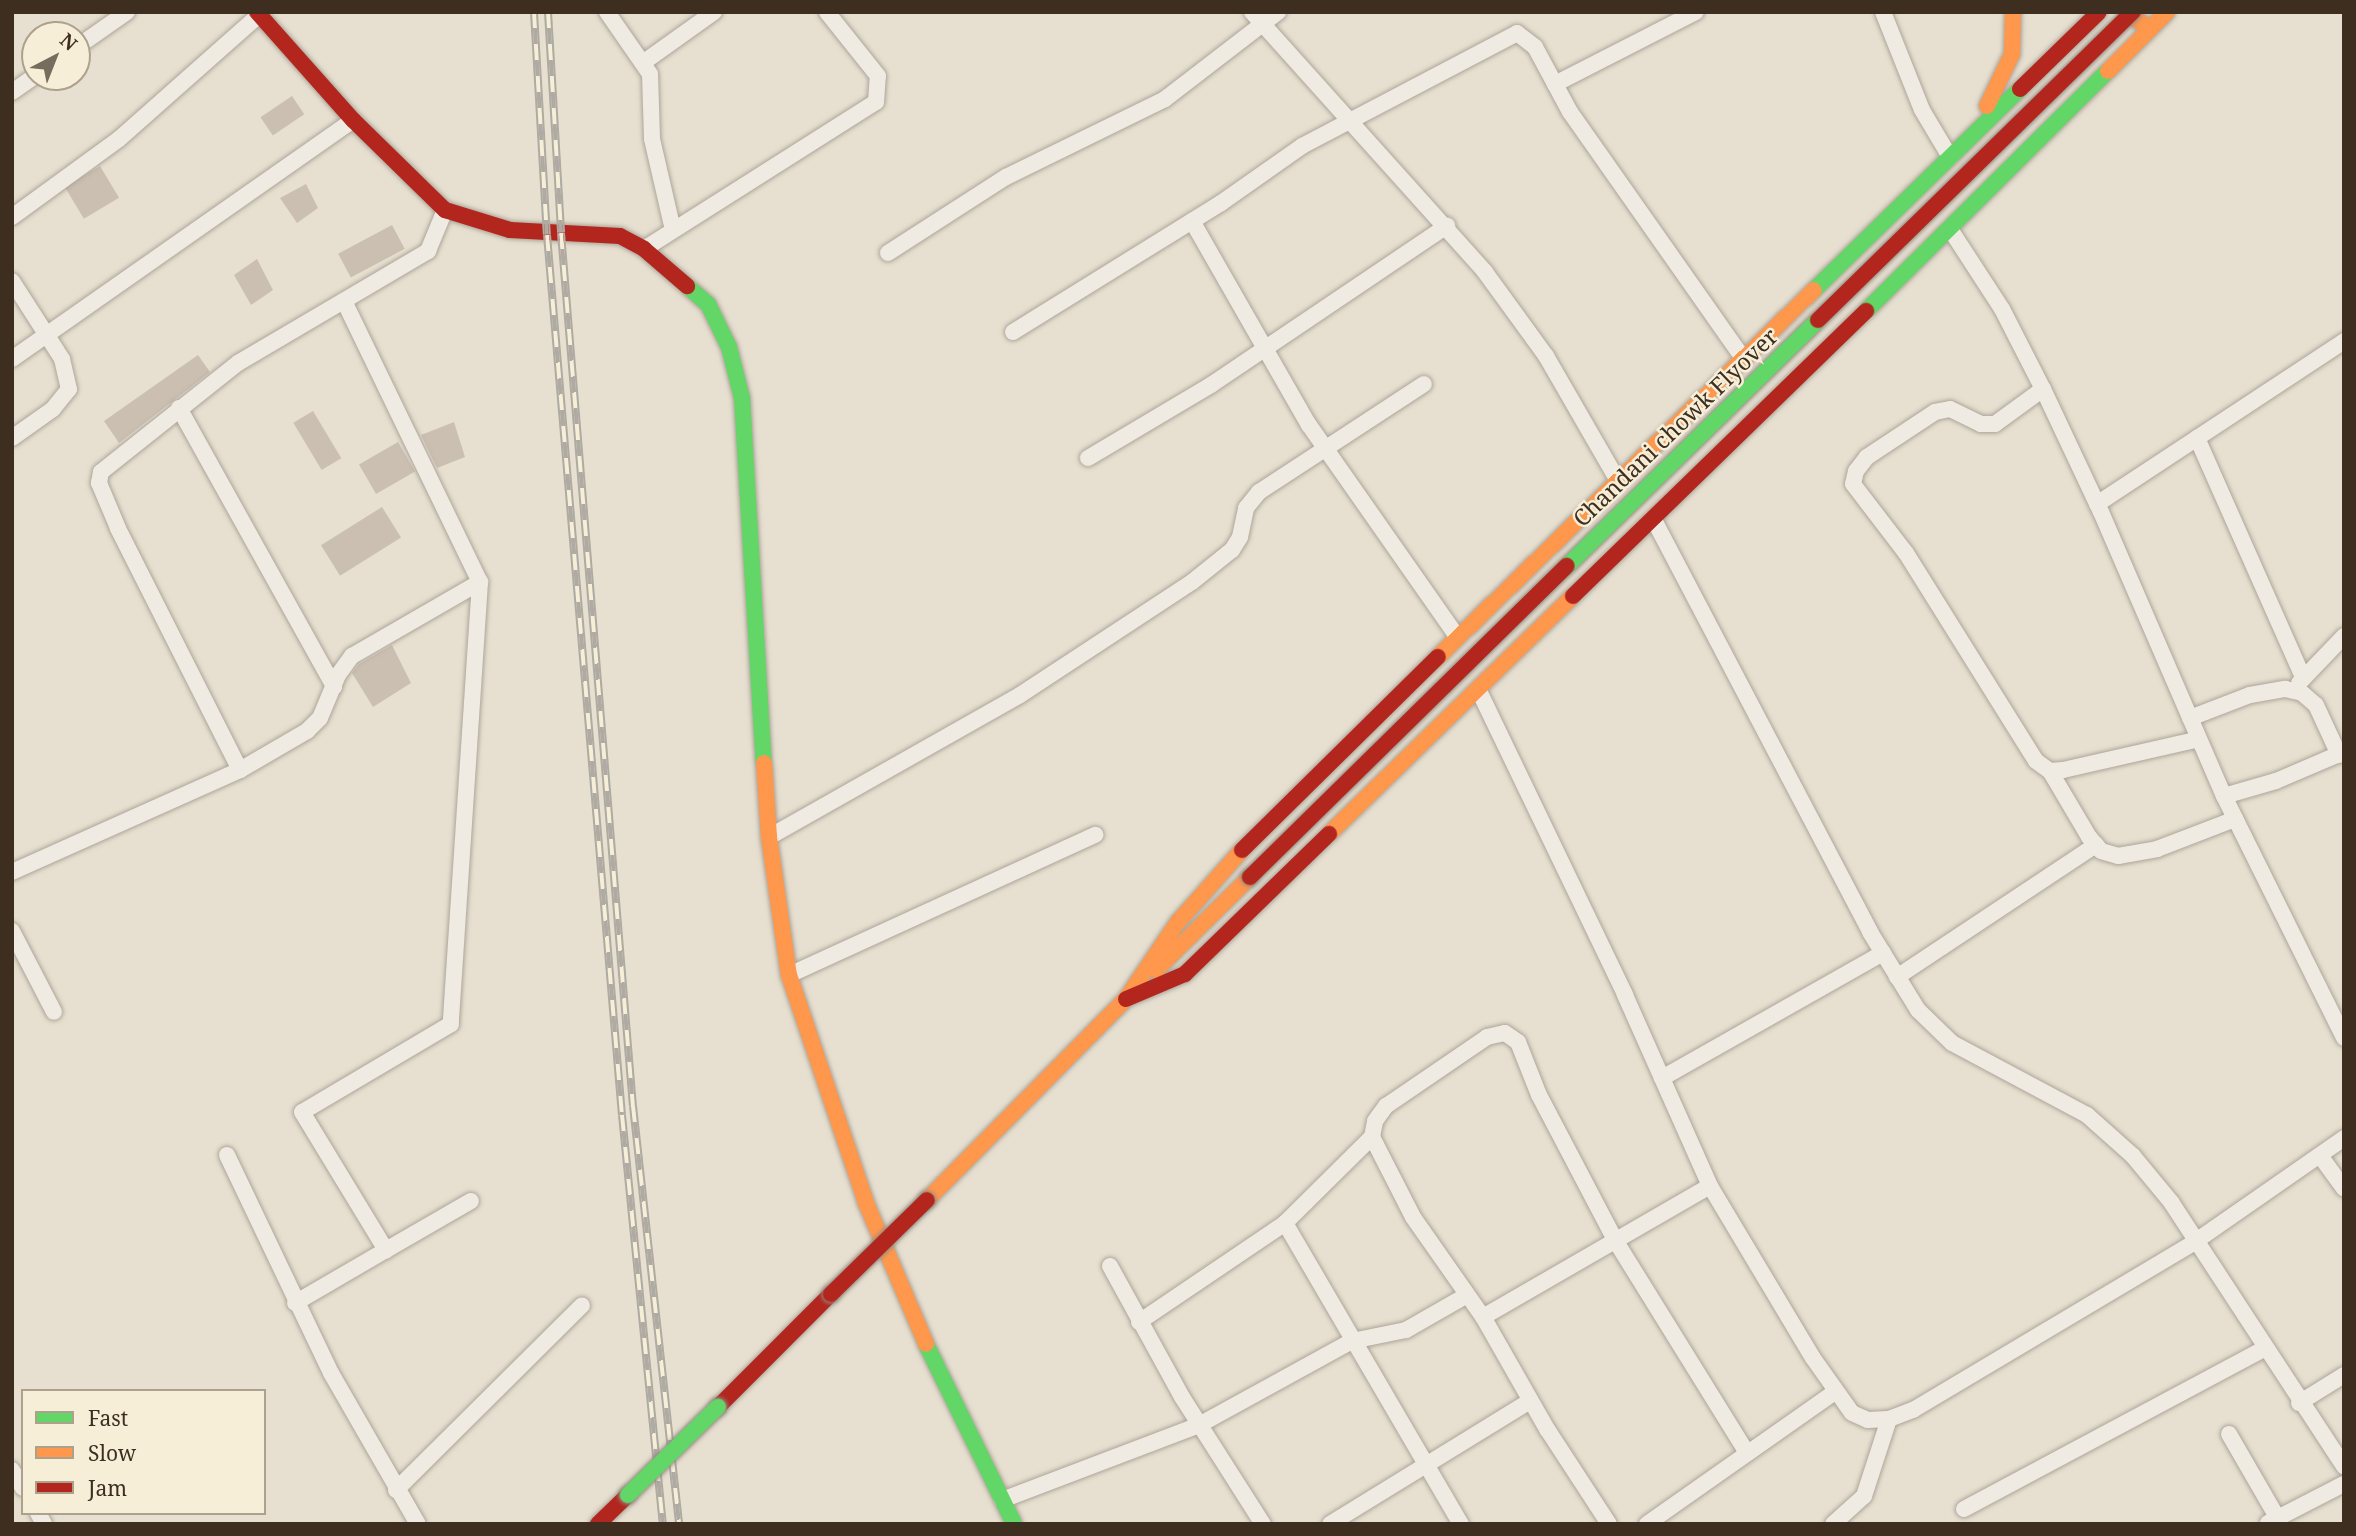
<!DOCTYPE html>
<style>
body{margin:0}
#map{position:relative;width:2356px;height:1536px;overflow:hidden;background:#e7e0d1;font-family:"Noto Serif",serif}
div>[style]{position:absolute}
[style*='--x']{left:calc(var(--x)*1px);top:calc(var(--y)*1px);width:calc(var(--w)*1px);rotate:calc(var(--a)*1deg)}
.building>*{inset:0;background:#cbbfb2;transform-origin:0 0}
.roads{filter:drop-shadow(0 0 2px #ada599) drop-shadow(0 0 2px #ada599)}
.street>*{height:16px;margin:-8px;padding:0 8px;transform-origin:8px;border-radius:8px;background:#efebe3}
.fast>*{height:16px;margin:-8px;padding:0 8px;transform-origin:8px;border-radius:8px;background:#63d668}
.slow>*{height:16px;margin:-8px;padding:0 8px;transform-origin:8px;border-radius:8px;background:#ff974d}
.jam>*{height:16px;margin:-8px;padding:0 8px;transform-origin:8px;border-radius:8px;background:#b3261e}
.rail>*{height:8px;margin-top:-4px;transform-origin:0;background:repeating-linear-gradient(90deg,#f7eed8 0 16px,#afaaa2 0 32px);box-sizing:border-box;border-block:2px solid #afaaa2}
.bridges{filter:drop-shadow(0 0 2px #928b80) drop-shadow(0 0 2px #928b80)}
.fast-bridge>*{height:16px;margin:-8px;padding:0 8px;transform-origin:8px;border-radius:8px;background:#63d668}
.jam-bridge>*{height:16px;margin:-8px;padding:0 8px;transform-origin:8px;border-radius:8px;background:#b3261e}
span{translate:-50% -50%;white-space:nowrap;text-align:center;line-height:1.15;-webkit-text-stroke:5px #f7eed8;paint-order:stroke}
.street-label{font-size:23px;color:#3d2e20}
.frame{position:absolute;inset:0;border:14px solid #3d2e20;pointer-events:none}
.legend{position:absolute;left:21px;top:1389px;width:245px;height:126px;box-sizing:border-box;background:#f7eed8;border:2px solid #ada18e;margin:0;padding:9px 12px;list-style:none;font-size:21px;color:#3d2e20}
.legend li{display:flex;align-items:center;gap:14px;height:35px}
.legend b{width:35px;border:2px solid #ada18e}
.north{position:absolute;left:21px;top:21px;width:70px;height:70px;box-sizing:border-box;background:#f7eed8;border:2px solid #ada18e;border-radius:50%;rotate:42deg;font-size:19px;font-weight:700;line-height:28px;text-align:center;color:#3d2e20}
.north::after{content:'';display:block;margin:auto;width:24px;height:32px;background:#786c5e;clip-path:polygon(50% 0,100% 100%,50% 72%,0 100%)}
</style>
<div id="map">
<div class="building">
<i style="left:292px;top:96px;width:22px;height:38px;rotate:56deg"></i>
<i style="left:100px;top:166px;width:37px;height:41px;rotate:59deg"></i>
<i style="clip-path:polygon(306px 184px,318px 208px,297px 223px,280px 198px)"></i>
<i style="left:392px;top:225px;width:27px;height:61px;rotate:62deg"></i>
<i style="clip-path:polygon(257px 259px,273px 290px,251px 305px,234px 275px)"></i>
<i style="clip-path:polygon(198px 355px,210px 372px,119px 443px,104px 421px)"></i>
<i style="left:313px;top:411px;width:55px;height:23px;rotate:59deg"></i>
<i style="clip-path:polygon(454px 422px,465px 457px,437px 468px,421px 435px)"></i>
<i style="left:398px;top:442px;width:34px;height:45px;rotate:60deg"></i>
<i style="left:382px;top:507px;width:36px;height:72px;rotate:58deg"></i>
<i style="clip-path:polygon(392px 645px,411px 683px,373px 707px,352px 673px,359px 664px)"></i>
</div>
<div class="roads">
<div class="street">
<i style="--x:607;--y:12;--w:75;--a:55.3"></i>
<i style="--x:650;--y:74;--w:65;--a:88.2"></i>
<i style="--x:652;--y:139;--w:93;--a:77"></i>
<i style="--x:1252;--y:12;--w:349;--a:48.1"></i>
<i style="--x:1485;--y:272;--w:104;--a:54"></i>
<i style="--x:1546;--y:356;--w:142;--a:60"></i>
<i style="--x:1883;--y:12;--w:105;--a:68.3"></i>
<i style="--x:1922;--y:110;--w:55;--a:59.2"></i>
<i style="--x:77;--y:47;--w:61;--a:-35"></i>
<i style="--x:644;--y:62;--w:86;--a:-35.5"></i>
<i style="--x:1555;--y:84;--w:158;--a:-27.1"></i>
<i style="--x:12;--y:92;--w:28;--a:-35"></i>
<i style="--x:12;--y:217;--w:132;--a:-36.1"></i>
<i style="--x:119;--y:139;--w:187;--a:-41.5"></i>
<i style="--x:1192;--y:221;--w:235;--a:60.2"></i>
<i style="--x:1309;--y:425;--w:258;--a:55"></i>
<i style="--x:1950;--y:229;--w:95;--a:57"></i>
<i style="--x:2002;--y:309;--w:90;--a:62.9"></i>
<i style="--x:2043;--y:389;--w:136;--a:64.8"></i>
<i style="--x:2101;--y:512;--w:309;--a:66.6"></i>
<i style="--x:2224;--y:796;--w:270;--a:63.6"></i>
<i style="--x:644;--y:249;--w:275;--a:-32.4"></i>
<i style="--x:876;--y:102;--w:26;--a:-86"></i>
<i style="--x:878;--y:76;--w:82;--a:-128.6"></i>
<i style="--x:888;--y:253;--w:140;--a:-32.8"></i>
<i style="--x:1006;--y:177;--w:177;--a:-26.1"></i>
<i style="--x:1165;--y:99;--w:143;--a:-37.6"></i>
<i style="--x:12;--y:281;--w:93;--a:57.3"></i>
<i style="--x:62;--y:359;--w:31;--a:77"></i>
<i style="--x:69;--y:389;--w:26;--a:129"></i>
<i style="--x:53;--y:409;--w:50;--a:144.7"></i>
<i style="--x:344;--y:301;--w:312;--a:64.2"></i>
<i style="--x:480;--y:582;--w:443;--a:93.8"></i>
<i style="--x:451;--y:1024;--w:173;--a:149.4"></i>
<i style="--x:302;--y:1112;--w:162;--a:58.7"></i>
<i style="--x:386;--y:1250;--w:98;--a:-30"></i>
<i style="--x:1013;--y:332;--w:245;--a:-31.8"></i>
<i style="--x:1221;--y:203;--w:99;--a:-35.1"></i>
<i style="--x:1302;--y:146;--w:243;--a:-27.7"></i>
<i style="--x:1517;--y:33;--w:23;--a:38"></i>
<i style="--x:1535;--y:47;--w:74;--a:61.7"></i>
<i style="--x:1570;--y:112;--w:299;--a:54.9"></i>
<i style="--x:12;--y:359;--w:416;--a:-35"></i>
<i style="--x:2043;--y:389;--w:59;--a:143.9"></i>
<i style="--x:1995;--y:424;--w:14;--a:180"></i>
<i style="--x:1981;--y:424;--w:34;--a:-154"></i>
<i style="--x:1950;--y:409;--w:15;--a:169"></i>
<i style="--x:1935;--y:412;--w:82;--a:146.5"></i>
<i style="--x:1867;--y:457;--w:18;--a:128"></i>
<i style="--x:1856;--y:471;--w:13;--a:103"></i>
<i style="--x:1853;--y:484;--w:87;--a:52.5"></i>
<i style="--x:1906;--y:553;--w:245;--a:58"></i>
<i style="--x:2036;--y:761;--w:17;--a:36"></i>
<i style="--x:2050;--y:771;--w:13;--a:-4"></i>
<i style="--x:2063;--y:770;--w:139;--a:-12.8"></i>
<i style="--x:179;--y:408;--w:319;--a:60.9"></i>
<i style="--x:2197;--y:438;--w:261;--a:66.1"></i>
<i style="--x:1088;--y:458;--w:143;--a:-30.7"></i>
<i style="--x:1211;--y:385;--w:285;--a:-34"></i>
<i style="--x:2097;--y:504;--w:296;--a:-33.4"></i>
<i style="--x:1654;--y:520;--w:465;--a:62.3"></i>
<i style="--x:1870;--y:932;--w:92;--a:58.4"></i>
<i style="--x:1918;--y:1010;--w:47;--a:44.1"></i>
<i style="--x:1952;--y:1043;--w:153;--a:28.1"></i>
<i style="--x:2087;--y:1115;--w:62;--a:41.7"></i>
<i style="--x:2133;--y:1156;--w:60;--a:50.4"></i>
<i style="--x:2171;--y:1202;--w:316;--a:56.8"></i>
<i style="--x:2299;--y:683;--w:65;--a:-46.2"></i>
<i style="--x:1479;--y:691;--w:337;--a:64.3"></i>
<i style="--x:1625;--y:995;--w:209;--a:66"></i>
<i style="--x:1710;--y:1186;--w:200;--a:59.1"></i>
<i style="--x:1813;--y:1358;--w:67;--a:54.7"></i>
<i style="--x:1852;--y:1413;--w:17;--a:24"></i>
<i style="--x:1868;--y:1420;--w:21;--a:-3"></i>
<i style="--x:1889;--y:1419;--w:26;--a:-21"></i>
<i style="--x:1913;--y:1410;--w:330;--a:-30.8"></i>
<i style="--x:2196;--y:1241;--w:180;--a:-34.8"></i>
<i style="--x:2190;--y:718;--w:64;--a:-21"></i>
<i style="--x:2250;--y:695;--w:36;--a:-10"></i>
<i style="--x:2285;--y:689;--w:17;--a:13"></i>
<i style="--x:2302;--y:693;--w:18;--a:41"></i>
<i style="--x:2316;--y:705;--w:55;--a:65.3"></i>
<i style="--x:240;--y:770;--w:271;--a:-116.8"></i>
<i style="--x:118;--y:528;--w:49;--a:-112.9"></i>
<i style="--x:99;--y:483;--w:11;--a:-80"></i>
<i style="--x:101;--y:472;--w:175;--a:-38.5"></i>
<i style="--x:238;--y:363;--w:221;--a:-30.5"></i>
<i style="--x:428;--y:251;--w:44;--a:-67.5"></i>
<i style="--x:2050;--y:771;--w:77;--a:59.4"></i>
<i style="--x:2089;--y:837;--w:18;--a:49"></i>
<i style="--x:2101;--y:851;--w:18;--a:16"></i>
<i style="--x:2118;--y:856;--w:40;--a:-10"></i>
<i style="--x:2157;--y:849;--w:84;--a:-21"></i>
<i style="--x:2224;--y:796;--w:54;--a:-16.1"></i>
<i style="--x:2276;--y:781;--w:74;--a:-23.1"></i>
<i style="--x:769;--y:837;--w:288;--a:-29.5"></i>
<i style="--x:1020;--y:695;--w:206;--a:-33.3"></i>
<i style="--x:1192;--y:582;--w:51;--a:-38.7"></i>
<i style="--x:1232;--y:550;--w:15;--a:-58"></i>
<i style="--x:1240;--y:537;--w:30;--a:-78"></i>
<i style="--x:1246;--y:508;--w:21;--a:-51"></i>
<i style="--x:1259;--y:492;--w:197;--a:-33.2"></i>
<i style="--x:12;--y:872;--w:250;--a:-24.1"></i>
<i style="--x:240;--y:770;--w:78;--a:-30.2"></i>
<i style="--x:307;--y:731;--w:18;--a:-45"></i>
<i style="--x:320;--y:718;--w:47;--a:-67.3"></i>
<i style="--x:338;--y:675;--w:24;--a:-54"></i>
<i style="--x:352;--y:656;--w:148;--a:-30"></i>
<i style="--x:12;--y:931;--w:91;--a:62.6"></i>
<i style="--x:789;--y:975;--w:337;--a:-24.6"></i>
<i style="--x:1897;--y:977;--w:239;--a:-33.6"></i>
<i style="--x:1662;--y:1078;--w:254;--a:-29.5"></i>
<i style="--x:227;--y:1155;--w:242;--a:64.5"></i>
<i style="--x:331;--y:1373;--w:174;--a:60.1"></i>
<i style="--x:2321;--y:1157;--w:39;--a:54"></i>
<i style="--x:1285;--y:1223;--w:349;--a:59.7"></i>
<i style="--x:1110;--y:1266;--w:149;--a:61.2"></i>
<i style="--x:1182;--y:1397;--w:151;--a:57.5"></i>
<i style="--x:295;--y:1303;--w:105;--a:-30.2"></i>
<i style="--x:1483;--y:1317;--w:262;--a:-30"></i>
<i style="--x:1139;--y:1322;--w:176;--a:-34.1"></i>
<i style="--x:1285;--y:1223;--w:122;--a:-44.7"></i>
<i style="--x:2299;--y:1403;--w:53;--a:-31.9"></i>
<i style="--x:2229;--y:1434;--w:98;--a:60"></i>
<i style="--x:12;--y:1470;--w:21;--a:59"></i>
<i style="--x:396;--y:1490;--w:262;--a:-44.8"></i>
<i style="--x:1002;--y:1500;--w:211;--a:-20.8"></i>
<i style="--x:1199;--y:1425;--w:175;--a:-28.8"></i>
<i style="--x:1352;--y:1341;--w:55;--a:-11.5"></i>
<i style="--x:1406;--y:1330;--w:70;--a:-29.8"></i>
<i style="--x:1964;--y:1509;--w:340;--a:-28.1"></i>
<i style="--x:38;--y:1513;--w:13;--a:61"></i>
<i style="--x:2268;--y:1523;--w:85;--a:-27.2"></i>
<i style="--x:1330;--y:1524;--w:235;--a:-31.6"></i>
<i style="--x:1609;--y:1524;--w:113;--a:-123.1"></i>
<i style="--x:1547;--y:1429;--w:129;--a:-119.7"></i>
<i style="--x:1483;--y:1317;--w:122;--a:-125"></i>
<i style="--x:1413;--y:1217;--w:90;--a:-117.1"></i>
<i style="--x:1372;--y:1137;--w:16;--a:-79"></i>
<i style="--x:1375;--y:1121;--w:19;--a:-54"></i>
<i style="--x:1386;--y:1106;--w:122;--a:-34.3"></i>
<i style="--x:1487;--y:1037;--w:18;--a:-13"></i>
<i style="--x:1505;--y:1033;--w:16;--a:35"></i>
<i style="--x:1518;--y:1042;--w:57;--a:68.4"></i>
<i style="--x:1539;--y:1095;--w:164;--a:62.3"></i>
<i style="--x:1615;--y:1240;--w:251;--a:58.2"></i>
<i style="--x:1647;--y:1524;--w:230;--a:-35.1"></i>
<i style="--x:1833;--y:1524;--w:42;--a:-42.1"></i>
<i style="--x:1864;--y:1496;--w:81;--a:-72"></i>
</div>
<div class="fast">
<i style="--x:687;--y:286;--w:28;--a:41"></i>
<i style="--x:708;--y:304;--w:48;--a:64"></i>
<i style="--x:729;--y:347;--w:53;--a:75.7"></i>
<i style="--x:742;--y:398;--w:366;--a:86.6"></i>
<i style="--x:1814;--y:290;--w:288;--a:-44.3"></i>
<i style="--x:1866;--y:311;--w:341;--a:-44.8"></i>
<i style="--x:926;--y:1344;--w:200;--a:63.9"></i>
</div>
<div class="slow">
<i style="--x:2150;--y:29;--w:24;--a:-45"></i>
<i style="--x:2108;--y:71;--w:59;--a:-45"></i>
<i style="--x:2150;--y:29;--w:29;--a:-144"></i>
<i style="--x:1987;--y:106;--w:58;--a:-64.3"></i>
<i style="--x:2012;--y:54;--w:42;--a:-88.6"></i>
<i style="--x:1438;--y:657;--w:525;--a:-44.31"></i>
<i style="--x:764;--y:763;--w:74;--a:86.1"></i>
<i style="--x:769;--y:837;--w:139;--a:81.8"></i>
<i style="--x:789;--y:975;--w:241;--a:71.3"></i>
<i style="--x:866;--y:1203;--w:153;--a:66.9"></i>
<i style="--x:1329;--y:834;--w:341;--a:-44.3"></i>
<i style="--x:1156;--y:970;--w:132;--a:-44.7"></i>
<i style="--x:927;--y:1200;--w:283;--a:-45.3"></i>
<i style="--x:1126;--y:999;--w:93;--a:-56"></i>
<i style="--x:1178;--y:922;--w:96;--a:-48.4"></i>
</div>
<div class="jam">
<i style="--x:257;--y:12;--w:144;--a:48.4"></i>
<i style="--x:353;--y:120;--w:129;--a:44.4"></i>
<i style="--x:445;--y:210;--w:68;--a:17.1"></i>
<i style="--x:510;--y:230;--w:110;--a:3.1"></i>
<i style="--x:620;--y:236;--w:27;--a:28"></i>
<i style="--x:644;--y:249;--w:57;--a:40.7"></i>
<i style="--x:2020;--y:89;--w:110;--a:-44.3"></i>
<i style="--x:1573;--y:596;--w:409;--a:-44.2"></i>
<i style="--x:1242;--y:850;--w:275;--a:-44.6"></i>
<i style="--x:1126;--y:999;--w:64;--a:-23"></i>
<i style="--x:1185;--y:974;--w:201;--a:-44.2"></i>
<i style="--x:718;--y:1407;--w:160;--a:-45"></i>
<i style="--x:598;--y:1524;--w:42;--a:-44"></i>
</div>
</div>
<div class="rail">
<i style="--x:534;--y:12;--w:223;--a:86.7"></i>
<i style="--x:547;--y:235;--w:883;--a:85.13"></i>
<i style="--x:622;--y:1115;--w:411;--a:84.3"></i>
<i style="--x:548;--y:12;--w:221;--a:86.6"></i>
<i style="--x:561;--y:233;--w:876;--a:85.29"></i>
<i style="--x:633;--y:1106;--w:421;--a:83.7"></i>
</div>
<div class="bridges">
<div class="fast-bridge">
<i style="--x:1567;--y:566;--w:351;--a:-44.4"></i>
<i style="--x:628;--y:1495;--w:126;--a:-44.4"></i>
</div>
<div class="jam-bridge">
<i style="--x:1818;--y:320;--w:441;--a:-44.4"></i>
<i style="--x:1250;--y:877;--w:444;--a:-44.5"></i>
<i style="--x:831;--y:1294;--w:134;--a:-44.4"></i>
</div>
</div>
<div class="street-label">
<span style="left:1675px;top:427px;rotate:-44deg">Chandani chowk Flyover</span>
</div>
<div class="frame"></div>
<ul class="legend">
<li><b style="height:9px;background:#63d668"></b>Fast</li>
<li><b style="height:9px;background:#ff974d"></b>Slow</li>
<li><b style="height:9px;background:#b3261e"></b>Jam</li>
</ul>
<div class="north">N</div>
</div>
